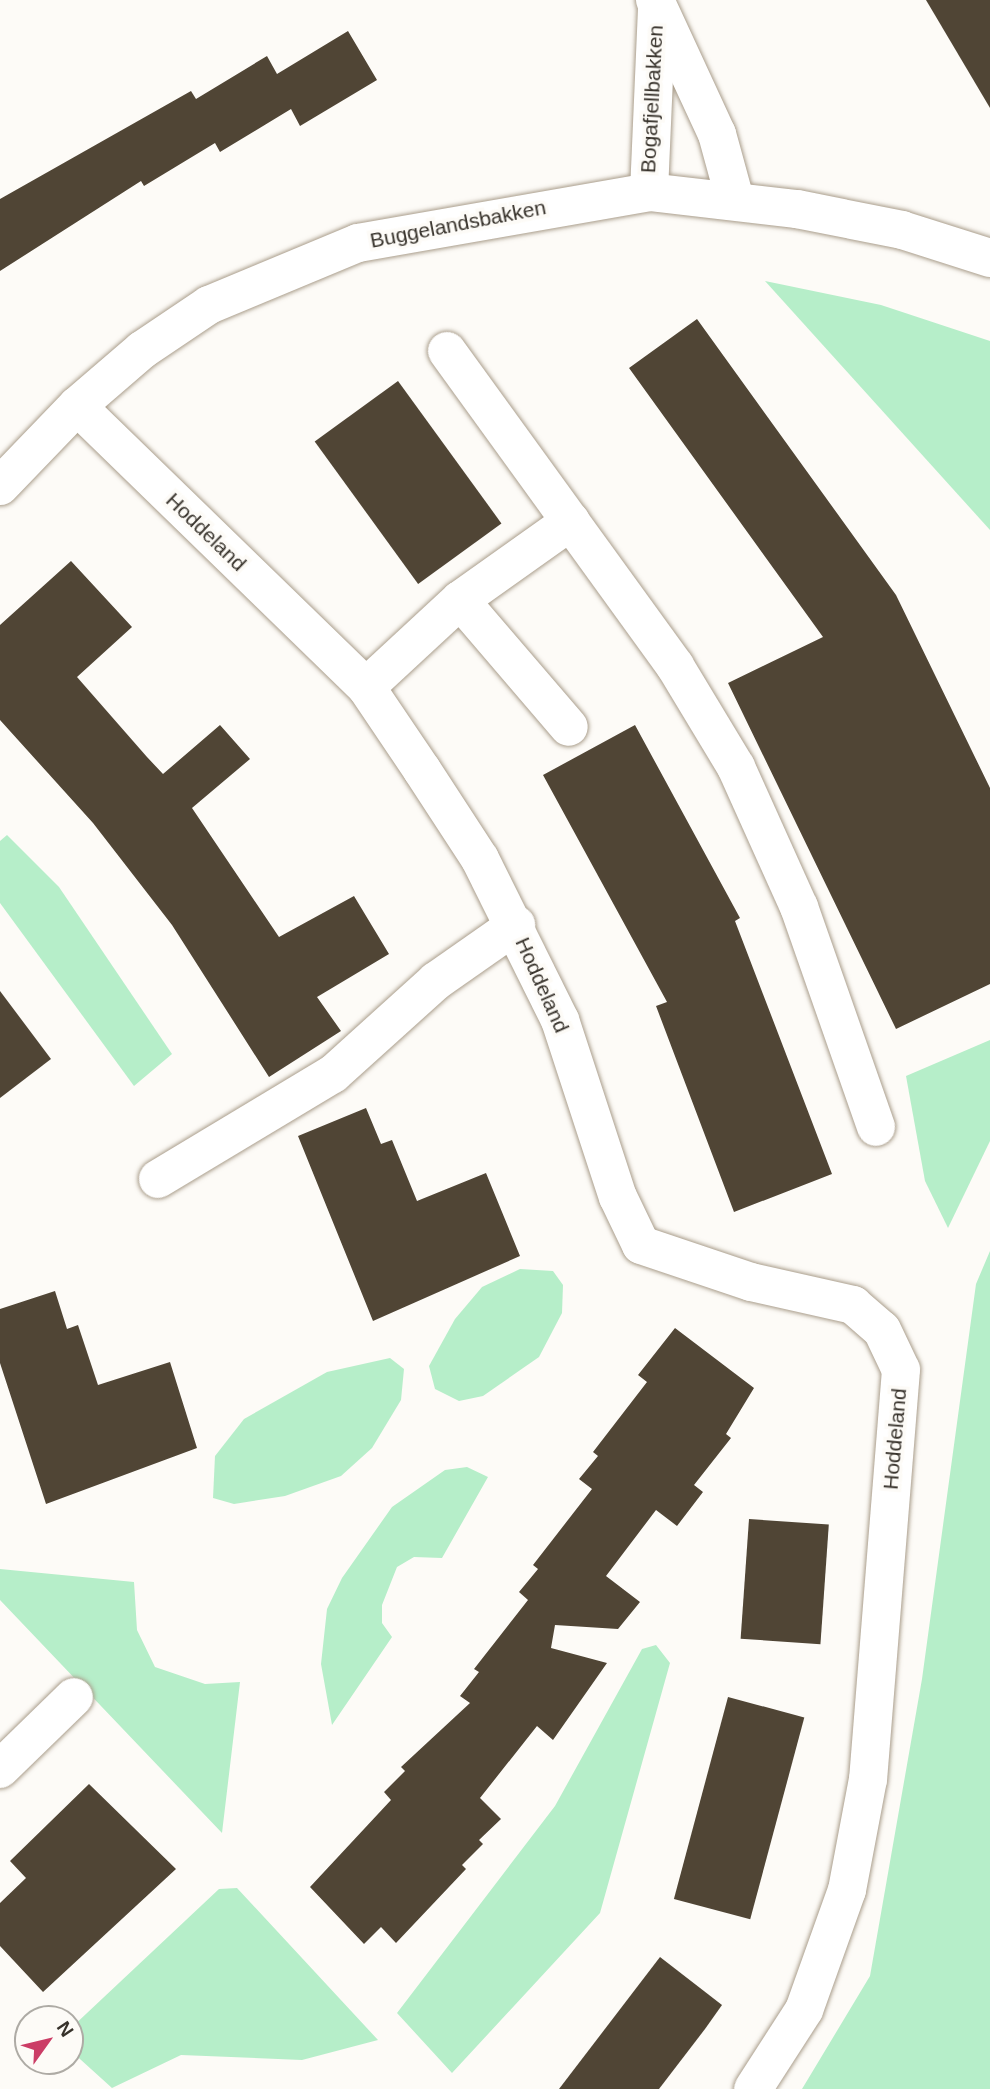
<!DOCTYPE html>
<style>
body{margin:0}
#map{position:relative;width:990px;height:2089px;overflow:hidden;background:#fdfbf7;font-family:Arial,sans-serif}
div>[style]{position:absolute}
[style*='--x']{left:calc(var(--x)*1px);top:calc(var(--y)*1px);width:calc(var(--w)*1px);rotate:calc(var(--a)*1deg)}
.green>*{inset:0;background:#b6eec9}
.building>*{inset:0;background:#504535;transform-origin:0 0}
.roads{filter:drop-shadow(0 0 2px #aa9e8c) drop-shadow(0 0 2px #aa9e8c)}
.minor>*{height:38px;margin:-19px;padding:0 19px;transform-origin:19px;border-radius:19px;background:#fff}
span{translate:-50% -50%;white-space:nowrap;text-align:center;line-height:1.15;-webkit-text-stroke:7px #fdfbf7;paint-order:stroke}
.street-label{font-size:21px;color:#37322b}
.north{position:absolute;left:14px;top:2005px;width:70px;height:70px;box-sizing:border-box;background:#fdfbf7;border:2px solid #aeaba5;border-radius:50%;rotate:56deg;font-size:19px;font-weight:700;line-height:28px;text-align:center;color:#37322b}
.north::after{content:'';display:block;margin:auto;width:24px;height:32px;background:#cb3d66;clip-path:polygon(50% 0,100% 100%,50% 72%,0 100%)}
</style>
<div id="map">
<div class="green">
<i style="clip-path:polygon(765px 281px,881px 305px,990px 341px,990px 530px)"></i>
<i style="clip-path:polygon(7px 835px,59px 887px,172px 1054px,134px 1086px,0 903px,0 841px)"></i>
<i style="clip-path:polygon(990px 1040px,990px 1141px,948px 1228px,925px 1181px,906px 1076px)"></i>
<i style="clip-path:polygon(990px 1251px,990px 2089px,802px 2089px,870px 1976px,922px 1679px,976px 1284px)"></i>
<i style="clip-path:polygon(520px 1269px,553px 1271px,563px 1285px,562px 1313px,539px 1357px,483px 1396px,459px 1401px,435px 1389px,429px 1366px,455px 1319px,482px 1287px)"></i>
<i style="clip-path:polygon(390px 1358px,404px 1369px,401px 1400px,372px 1448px,341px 1476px,285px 1496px,234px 1504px,213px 1498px,215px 1456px,244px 1419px,327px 1372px)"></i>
<i style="clip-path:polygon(467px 1467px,488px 1477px,442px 1558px,414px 1557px,397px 1567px,382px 1605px,382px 1623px,392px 1637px,332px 1725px,321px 1664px,327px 1609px,342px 1578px,392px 1507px,445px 1470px)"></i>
<i style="clip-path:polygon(0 1569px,134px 1582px,137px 1630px,155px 1667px,205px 1684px,240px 1682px,222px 1833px,0 1600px)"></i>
<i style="clip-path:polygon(656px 1645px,670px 1663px,600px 1913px,452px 2073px,397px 2013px,555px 1806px,642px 1649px)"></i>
<i style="clip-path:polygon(237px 1888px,378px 2040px,302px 2060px,181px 2055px,112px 2088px,70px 2050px,70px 2029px,219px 1889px)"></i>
</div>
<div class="building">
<i style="clip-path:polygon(926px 0,990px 0,990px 108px)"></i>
<i style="clip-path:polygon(348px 31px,377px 80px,300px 126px,291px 109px,220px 152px,215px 143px,144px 186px,141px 181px,0 271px,0 199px,191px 91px,196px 99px,267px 56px,277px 74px)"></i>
<i style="clip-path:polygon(697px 319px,896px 595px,990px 788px,990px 984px,896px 1029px,728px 683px,823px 637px,629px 368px)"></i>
<i style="left:398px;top:381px;width:176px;height:103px;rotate:54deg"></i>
<i style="clip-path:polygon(71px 561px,132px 627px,77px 677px,147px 757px,163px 774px,220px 725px,250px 759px,192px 808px,279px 937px,354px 896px,389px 954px,317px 997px,341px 1031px,269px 1077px,172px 925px,93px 823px,0 720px,0 625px)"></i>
<i style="clip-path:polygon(635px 725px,740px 918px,735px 921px,832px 1174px,734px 1212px,656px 1006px,667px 1002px,543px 775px)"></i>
<i style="clip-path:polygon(0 991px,51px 1059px,0 1098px)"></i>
<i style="clip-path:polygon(366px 1108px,381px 1144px,392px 1140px,417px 1201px,486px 1173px,520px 1256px,373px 1321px,298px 1136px)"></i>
<i style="clip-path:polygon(55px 1291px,67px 1329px,78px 1325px,98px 1385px,170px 1362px,197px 1448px,46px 1504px,0 1363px,0 1309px)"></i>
<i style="clip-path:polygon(675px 1328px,754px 1388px,726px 1434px,731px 1438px,694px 1485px,703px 1492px,677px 1526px,656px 1510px,606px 1576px,640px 1602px,618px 1629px,555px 1625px,551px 1648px,607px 1663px,553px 1740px,537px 1726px,480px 1798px,501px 1819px,479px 1840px,483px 1844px,462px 1865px,466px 1869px,396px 1943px,381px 1927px,364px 1944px,310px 1887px,391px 1800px,384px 1792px,405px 1771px,401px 1767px,470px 1703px,460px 1696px,479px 1672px,474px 1669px,528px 1600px,519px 1592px,538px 1569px,533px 1565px,592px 1489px,579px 1479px,598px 1456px,593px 1452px,647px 1382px,638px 1375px)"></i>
<i style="left:749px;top:1519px;width:80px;height:120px;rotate:4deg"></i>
<i style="left:728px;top:1697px;width:79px;height:209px;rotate:15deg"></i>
<i style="clip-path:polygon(89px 1784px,176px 1869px,43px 1992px,0 1946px,0 1903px,26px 1878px,10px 1861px)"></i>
<i style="clip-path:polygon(660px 1957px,722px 2005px,705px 2029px,659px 2089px,559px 2089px)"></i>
</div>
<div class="roads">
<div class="minor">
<i style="--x:655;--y:0;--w:148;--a:65.2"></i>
<i style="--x:717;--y:134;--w:68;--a:74.7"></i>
<i style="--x:649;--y:192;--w:185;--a:-87.5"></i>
<i style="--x:447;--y:351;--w:389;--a:54.1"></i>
<i style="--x:675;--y:666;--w:118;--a:58.9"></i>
<i style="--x:736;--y:767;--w:154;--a:65.8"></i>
<i style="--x:799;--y:907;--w:233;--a:70.7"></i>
<i style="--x:77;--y:406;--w:403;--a:44.2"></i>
<i style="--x:366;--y:687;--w:100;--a:56"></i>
<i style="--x:422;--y:770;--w:106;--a:56.9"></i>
<i style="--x:480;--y:859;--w:180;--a:63.6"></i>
<i style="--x:560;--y:1020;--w:186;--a:71.9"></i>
<i style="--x:618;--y:1197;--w:53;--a:64.4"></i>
<i style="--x:641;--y:1245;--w:116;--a:18.6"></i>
<i style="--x:751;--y:1282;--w:105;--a:12.7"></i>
<i style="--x:853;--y:1305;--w:38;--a:41"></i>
<i style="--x:882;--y:1330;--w:44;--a:64.6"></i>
<i style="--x:901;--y:1370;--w:410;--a:94.6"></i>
<i style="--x:868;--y:1779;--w:113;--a:100.7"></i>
<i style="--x:847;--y:1890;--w:127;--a:109.7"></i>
<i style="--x:804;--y:2010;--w:94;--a:122.8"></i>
<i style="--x:0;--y:486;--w:111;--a:-46.1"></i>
<i style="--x:77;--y:406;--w:86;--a:-40.7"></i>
<i style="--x:142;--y:350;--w:81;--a:-33.9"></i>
<i style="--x:209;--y:305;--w:161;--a:-22.6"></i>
<i style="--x:358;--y:243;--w:295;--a:-9.9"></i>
<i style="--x:649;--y:192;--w:149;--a:6.6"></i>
<i style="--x:797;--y:209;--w:107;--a:11.3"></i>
<i style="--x:902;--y:230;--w:92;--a:17.7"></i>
<i style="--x:460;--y:600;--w:167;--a:49.4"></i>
<i style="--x:366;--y:687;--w:128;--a:-42.8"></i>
<i style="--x:460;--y:600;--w:136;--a:-35.4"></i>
<i style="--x:158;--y:1179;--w:204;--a:-31"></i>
<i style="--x:333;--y:1074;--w:139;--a:-42.1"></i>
<i style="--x:436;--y:981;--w:98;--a:-35"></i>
<i style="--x:0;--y:1769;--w:103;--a:-44.2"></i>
</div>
</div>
<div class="street-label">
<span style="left:652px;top:99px;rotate:-87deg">Bogafjellbakken</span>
<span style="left:458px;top:224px;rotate:-11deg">Buggelandsbakken</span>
<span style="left:206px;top:532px;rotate:44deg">Hoddeland</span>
<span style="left:542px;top:985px;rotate:66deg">Hoddeland</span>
<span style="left:895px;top:1439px;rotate:-85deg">Hoddeland</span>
</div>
<div class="north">N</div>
</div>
